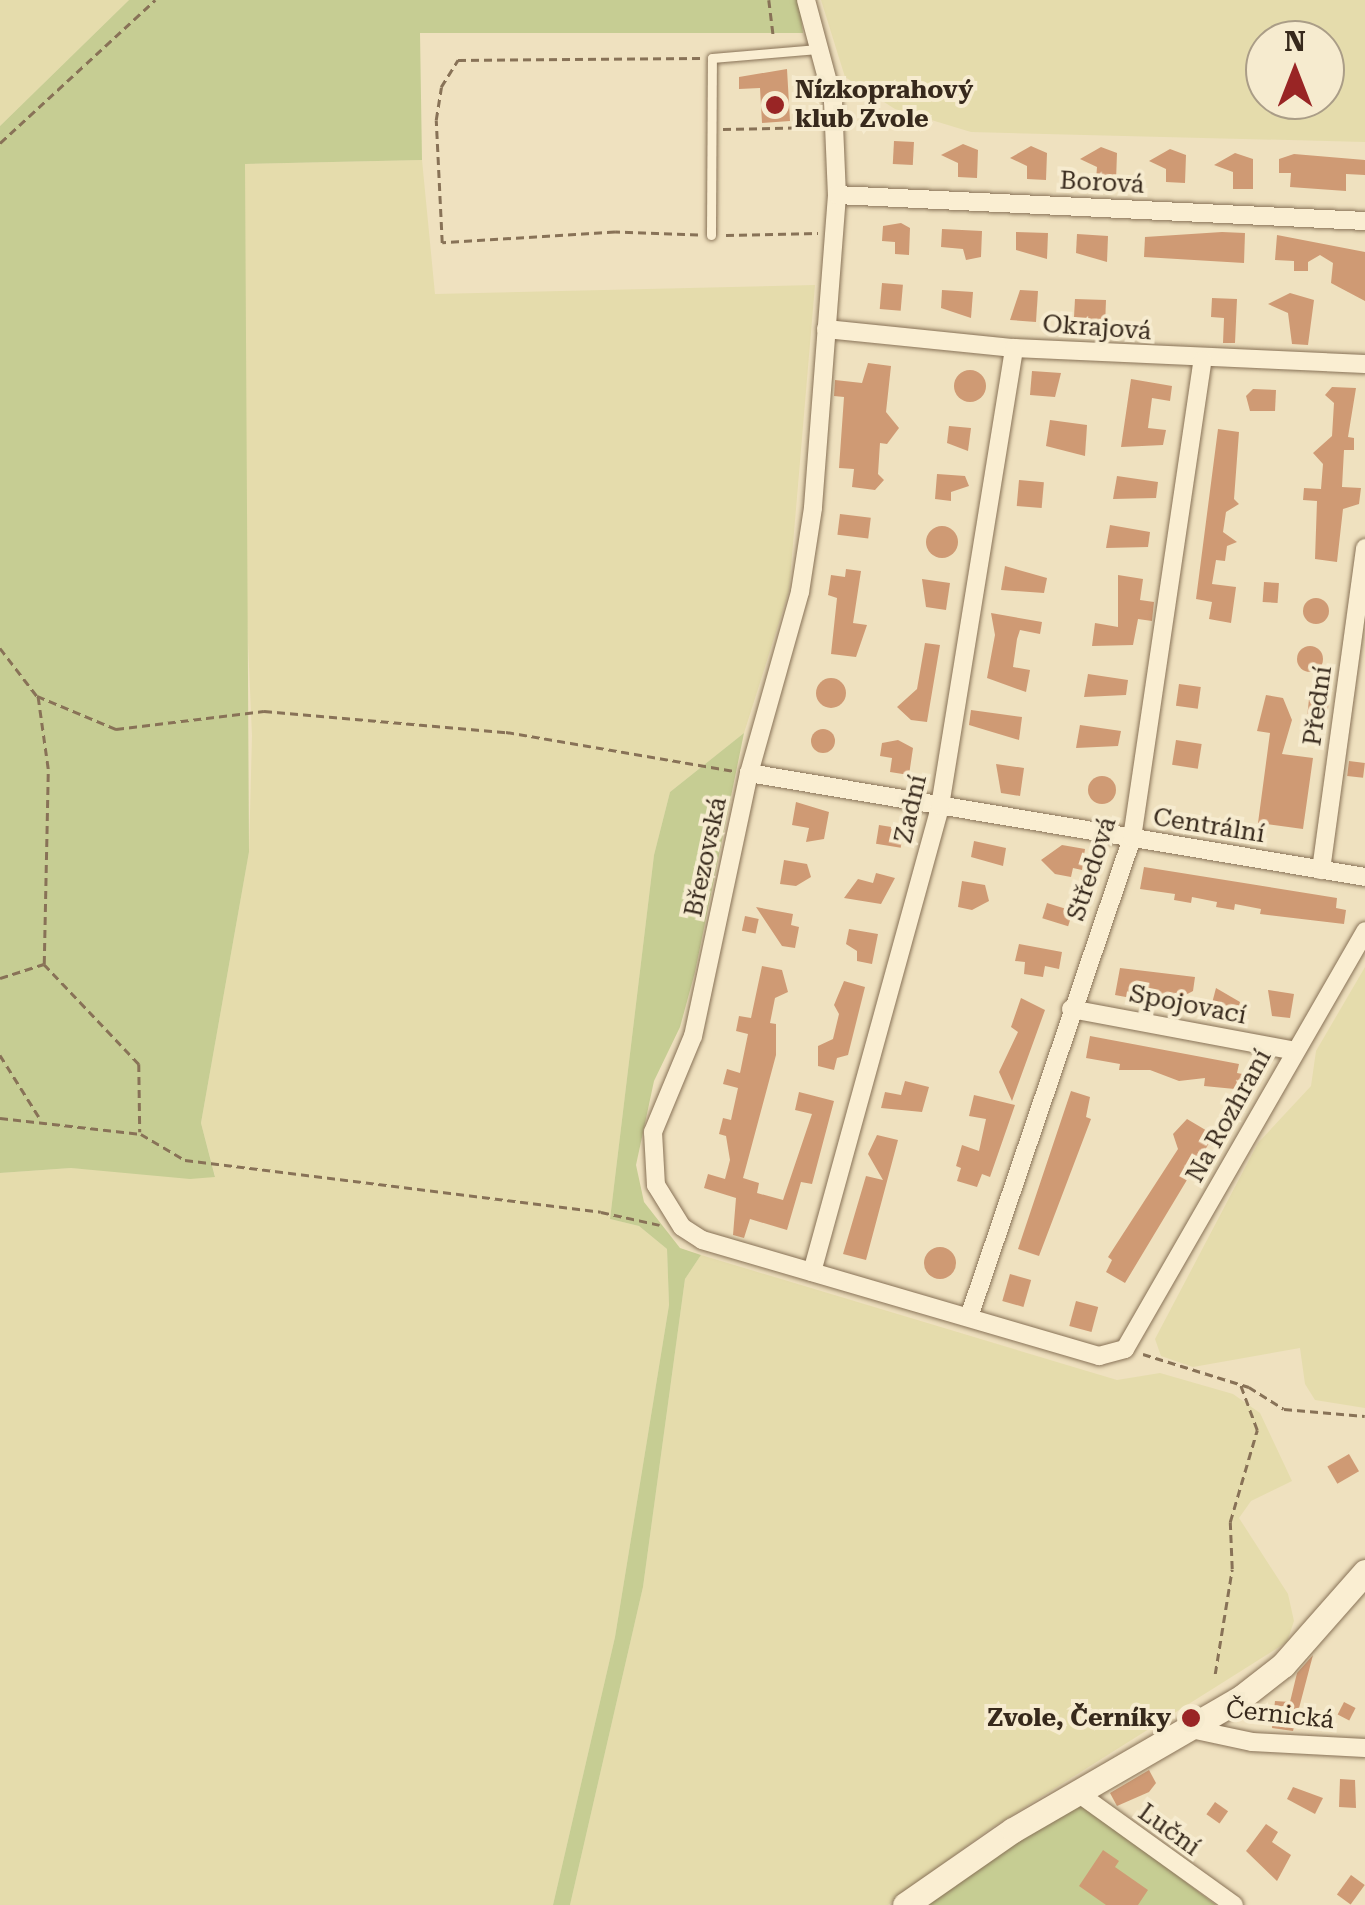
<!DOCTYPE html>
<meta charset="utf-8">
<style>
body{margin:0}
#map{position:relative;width:1365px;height:1905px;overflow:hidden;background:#efe1bf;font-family:"Roboto Serif",serif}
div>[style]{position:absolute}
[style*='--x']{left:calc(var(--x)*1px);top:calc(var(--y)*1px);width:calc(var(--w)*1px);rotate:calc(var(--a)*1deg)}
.farmland>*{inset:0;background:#e5dcac}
.green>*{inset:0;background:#c6cd93}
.building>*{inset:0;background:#cf9a74;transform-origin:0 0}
.round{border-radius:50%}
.path>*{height:2.5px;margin-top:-1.25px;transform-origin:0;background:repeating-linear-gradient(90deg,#887257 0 8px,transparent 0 13px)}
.roads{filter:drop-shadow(0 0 2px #887257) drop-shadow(0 0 2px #887257)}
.lane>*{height:9px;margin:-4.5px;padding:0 4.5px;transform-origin:4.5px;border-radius:4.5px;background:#faeed2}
.street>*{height:18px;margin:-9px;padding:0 9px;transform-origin:9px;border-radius:9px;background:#faeed2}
.secondary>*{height:25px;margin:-12.5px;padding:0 12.5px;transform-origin:12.5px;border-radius:12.5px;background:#faeed2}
.dots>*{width:28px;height:28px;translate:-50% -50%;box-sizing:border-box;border:5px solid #f6ebcf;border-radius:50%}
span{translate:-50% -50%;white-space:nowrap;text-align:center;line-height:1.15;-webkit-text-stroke:8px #f6ebcf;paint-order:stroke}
.poi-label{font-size:25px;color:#37291c;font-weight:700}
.left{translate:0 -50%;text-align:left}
.right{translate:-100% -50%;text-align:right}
.street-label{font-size:25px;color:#37291c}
.north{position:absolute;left:1245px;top:20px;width:100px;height:100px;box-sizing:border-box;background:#f6ebcf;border:2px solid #aa9d87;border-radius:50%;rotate:0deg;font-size:28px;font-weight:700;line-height:40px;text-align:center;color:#37291c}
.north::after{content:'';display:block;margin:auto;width:35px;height:45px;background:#992525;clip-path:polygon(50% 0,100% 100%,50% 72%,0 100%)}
</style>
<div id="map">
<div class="farmland">
<i style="clip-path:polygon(0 0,129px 0,0 126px)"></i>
<i style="clip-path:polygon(evenodd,821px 0,1365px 0,1365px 142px,971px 132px,895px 109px,845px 77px,821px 0,1265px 40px,1325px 40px,1325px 100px,1265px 100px,1265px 40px)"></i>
<i style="clip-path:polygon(422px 160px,435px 294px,815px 285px,789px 591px,744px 733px,670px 792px,654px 855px,610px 1219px,639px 1226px,667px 1249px,669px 1305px,615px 1637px,553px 1905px,0 1905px,0 1173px,71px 1168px,215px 1176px,201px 1123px,249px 852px,252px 736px,244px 549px,245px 164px)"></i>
<i style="clip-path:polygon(1365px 967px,1365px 1408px,1315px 1400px,1305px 1384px,1300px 1348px,1193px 1367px,1161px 1356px,1155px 1339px,1258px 1143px,1311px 1086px,1316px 1051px)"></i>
<i style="clip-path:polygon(701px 1255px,1117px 1380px,1160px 1373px,1233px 1394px,1260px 1413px,1292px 1481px,1251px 1501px,1239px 1518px,1288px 1594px,1294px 1621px,1287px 1642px,987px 1831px,888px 1905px,570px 1905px,643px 1587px,685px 1279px)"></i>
</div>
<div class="green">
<i style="clip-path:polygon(129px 0,799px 0,803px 33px,420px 33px,422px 160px,245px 164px,249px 852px,201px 1123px,215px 1177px,190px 1179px,71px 1168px,0 1173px,0 126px)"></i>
<i style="clip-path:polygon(744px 733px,695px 972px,680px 1027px,654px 1081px,636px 1165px,644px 1202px,680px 1248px,701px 1255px,685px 1279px,643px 1587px,570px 1905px,553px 1905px,615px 1637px,669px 1305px,667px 1249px,639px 1226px,610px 1219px,654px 855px,670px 792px)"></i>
<i style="clip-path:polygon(1080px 1802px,1216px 1905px,924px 1905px,1002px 1849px)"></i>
</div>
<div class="building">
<i style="clip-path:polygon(787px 69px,790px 121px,762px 123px,760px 88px,739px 89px,739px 77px)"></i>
<i style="left:894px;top:141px;width:20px;height:23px;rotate:3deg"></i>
<i style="clip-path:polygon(963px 144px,978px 150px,977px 178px,958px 177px,958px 163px,941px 155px)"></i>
<i style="clip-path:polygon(1031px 146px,1047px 153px,1046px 180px,1027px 179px,1027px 166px,1010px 158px)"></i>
<i style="clip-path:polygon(1101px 147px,1117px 153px,1116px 181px,1096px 180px,1097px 167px,1080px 159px)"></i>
<i style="clip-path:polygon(1170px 149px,1186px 155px,1185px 183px,1166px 182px,1166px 169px,1149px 161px)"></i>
<i style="clip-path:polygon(1235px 153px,1253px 159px,1253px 189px,1233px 189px,1233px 172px,1214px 165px)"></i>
<i style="clip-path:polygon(1294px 154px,1365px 160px,1365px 175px,1346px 174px,1346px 191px,1290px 187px,1291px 173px,1279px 173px,1279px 159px)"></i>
<i style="clip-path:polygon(901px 223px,910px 228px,909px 255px,895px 254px,895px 242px,882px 241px,883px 226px)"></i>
<i style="clip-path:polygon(942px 229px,982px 231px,981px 257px,966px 260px,963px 249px,941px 247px)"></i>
<i style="clip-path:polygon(1016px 232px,1048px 233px,1047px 259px,1016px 250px)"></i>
<i style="clip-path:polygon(1222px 232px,1245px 233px,1244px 263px,1144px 257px,1145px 237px)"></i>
<i style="clip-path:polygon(1077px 234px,1108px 236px,1107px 262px,1076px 253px)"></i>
<i style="clip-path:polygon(1277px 235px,1365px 252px,1365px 301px,1331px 283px,1333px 263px,1320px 255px,1308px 262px,1308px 271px,1294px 271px,1294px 261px,1275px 260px)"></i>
<i style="left:882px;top:283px;width:21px;height:26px;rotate:5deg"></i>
<i style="clip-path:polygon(942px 290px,973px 292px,971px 318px,941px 308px)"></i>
<i style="clip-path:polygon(1020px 290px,1038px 291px,1036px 322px,1010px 320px)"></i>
<i style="clip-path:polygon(1290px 293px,1314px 300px,1308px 345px,1292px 344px,1288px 313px,1268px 304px)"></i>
<i style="clip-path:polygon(1212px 298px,1237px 299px,1235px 343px,1223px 343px,1224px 318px,1211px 317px)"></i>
<i style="clip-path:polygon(1075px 299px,1106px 300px,1105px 326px,1074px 317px)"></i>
<i style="clip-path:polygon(868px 363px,891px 366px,886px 412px,899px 428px,887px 444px,880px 443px,878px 474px,884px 480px,875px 490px,852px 487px,854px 469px,839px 468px,844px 397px,834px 396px,835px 380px,862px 383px)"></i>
<i class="round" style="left:954px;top:370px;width:32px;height:32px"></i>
<i style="clip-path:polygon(1032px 371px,1061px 373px,1055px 397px,1030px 395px)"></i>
<i style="clip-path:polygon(1131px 379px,1172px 386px,1170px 401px,1152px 398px,1148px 428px,1166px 430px,1163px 445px,1121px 447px)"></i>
<i style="clip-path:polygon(1332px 387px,1356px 388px,1348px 437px,1354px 438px,1354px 450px,1344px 450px,1342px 487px,1361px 488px,1359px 504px,1343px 509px,1337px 562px,1315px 559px,1317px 501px,1303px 500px,1304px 488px,1321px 489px,1323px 464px,1313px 453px,1332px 436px,1334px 403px,1325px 395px)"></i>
<i style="clip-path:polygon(1253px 389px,1276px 390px,1275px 411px,1250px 411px,1246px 396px)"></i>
<i style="clip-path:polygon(1050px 420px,1087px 425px,1085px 456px,1046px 446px)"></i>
<i style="clip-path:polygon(949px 426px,971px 428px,968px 451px,947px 443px)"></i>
<i style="clip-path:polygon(1218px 429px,1239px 432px,1234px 499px,1239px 504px,1226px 512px,1223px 532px,1237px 542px,1227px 546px,1225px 561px,1216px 560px,1212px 584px,1236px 587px,1231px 623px,1209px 619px,1212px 602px,1196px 599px)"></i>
<i style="clip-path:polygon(937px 474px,965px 476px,969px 486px,951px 492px,951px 501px,935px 499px)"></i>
<i style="clip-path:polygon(1117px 476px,1158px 482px,1156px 498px,1113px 499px)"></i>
<i style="left:1019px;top:480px;width:25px;height:26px;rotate:5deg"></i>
<i style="left:840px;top:514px;width:31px;height:21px;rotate:7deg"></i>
<i style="clip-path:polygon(1110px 525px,1150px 532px,1148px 547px,1106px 548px)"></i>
<i class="round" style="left:926px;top:526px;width:32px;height:32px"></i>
<i style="clip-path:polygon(1005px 566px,1047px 578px,1044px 593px,1001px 590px)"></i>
<i style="clip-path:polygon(846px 569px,861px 571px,853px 623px,867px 625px,856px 657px,831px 654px,837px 598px,828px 595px,831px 575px,845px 577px)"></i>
<i style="clip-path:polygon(1118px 575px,1143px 579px,1140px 600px,1154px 602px,1152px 621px,1138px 619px,1133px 645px,1092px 646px,1095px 623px,1118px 627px)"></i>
<i style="clip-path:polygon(922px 579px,950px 583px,946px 610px,926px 607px)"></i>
<i style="left:1264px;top:582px;width:15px;height:20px;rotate:4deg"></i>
<i class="round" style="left:1303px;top:598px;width:26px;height:26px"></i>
<i style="clip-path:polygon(991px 613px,1042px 622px,1040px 634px,1020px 630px,1017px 639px,1013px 667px,1030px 670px,1026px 692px,987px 678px,995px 635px)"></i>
<i style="clip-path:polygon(925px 643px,940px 645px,927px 722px,911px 720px,897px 707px,917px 689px)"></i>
<i class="round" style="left:1297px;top:646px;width:26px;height:26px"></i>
<i style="clip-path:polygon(1088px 674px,1128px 680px,1126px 695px,1084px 697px)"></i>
<i class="round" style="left:816px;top:678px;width:30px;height:30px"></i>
<i style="left:1179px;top:684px;width:22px;height:22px;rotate:8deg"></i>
<i style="clip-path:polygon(1266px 695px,1283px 698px,1292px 720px,1282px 754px,1313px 758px,1303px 829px,1258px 823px,1270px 733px,1257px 731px)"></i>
<i style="left:1309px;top:699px;width:20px;height:15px;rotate:6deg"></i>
<i style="clip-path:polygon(971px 710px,1022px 717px,1019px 740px,969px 725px)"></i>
<i style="clip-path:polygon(1080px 725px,1121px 731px,1118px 746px,1076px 748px)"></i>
<i class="round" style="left:811px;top:729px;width:24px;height:24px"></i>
<i style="clip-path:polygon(898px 740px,913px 748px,909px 775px,890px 772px,892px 758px,880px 756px,882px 743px)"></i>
<i style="left:1176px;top:740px;width:26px;height:25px;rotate:9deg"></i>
<i style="left:1349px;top:761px;width:16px;height:15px;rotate:7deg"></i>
<i style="clip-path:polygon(996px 764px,1024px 768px,1020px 796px,1001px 793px)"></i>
<i class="round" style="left:1088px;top:776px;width:28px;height:28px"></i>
<i style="clip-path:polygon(796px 802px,829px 812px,824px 839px,806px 842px,809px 828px,792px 825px)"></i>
<i style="left:879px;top:825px;width:25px;height:19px;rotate:9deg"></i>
<i style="clip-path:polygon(974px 841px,1006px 848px,1003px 866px,971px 857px)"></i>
<i style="clip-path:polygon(1062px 845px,1085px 849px,1082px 870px,1073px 868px,1071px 877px,1055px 874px,1041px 860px)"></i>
<i style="clip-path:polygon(784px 860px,807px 864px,811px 877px,796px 886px,780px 884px)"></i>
<i style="clip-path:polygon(1144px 867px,1337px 898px,1336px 908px,1346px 910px,1344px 924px,1260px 914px,1261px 909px,1235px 904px,1234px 910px,1216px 907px,1217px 902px,1192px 897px,1191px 903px,1174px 900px,1175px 894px,1140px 889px)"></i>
<i style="clip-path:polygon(876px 873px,895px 878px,881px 904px,844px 898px,858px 879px,873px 883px)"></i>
<i style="clip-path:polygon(962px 881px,985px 885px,989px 901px,972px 910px,958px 907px)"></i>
<i style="left:1047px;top:903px;width:27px;height:16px;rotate:17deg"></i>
<i style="clip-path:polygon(756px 907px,793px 914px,791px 925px,799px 927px,795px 948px,782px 946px)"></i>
<i style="left:745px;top:916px;width:14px;height:15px;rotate:12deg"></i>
<i style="clip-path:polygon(849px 929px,878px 934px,872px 964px,857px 961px,857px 951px,846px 944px)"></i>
<i style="clip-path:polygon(1019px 944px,1062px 952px,1059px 969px,1045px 966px,1043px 977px,1024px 974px,1025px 962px,1015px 961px)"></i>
<i style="clip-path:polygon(762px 966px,782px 970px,788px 992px,775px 998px,770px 1023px,776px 1024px,776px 1055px,743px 1178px,759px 1183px,757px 1193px,783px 1200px,812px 1114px,795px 1110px,799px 1092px,834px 1101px,812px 1184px,801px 1182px,787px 1230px,750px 1219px,744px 1238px,733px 1235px,736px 1198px,704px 1188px,708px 1174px,725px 1179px,730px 1160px,726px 1136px,719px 1134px,723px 1118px,731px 1120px,738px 1088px,723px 1084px,727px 1069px,740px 1073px,748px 1034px,736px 1031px,739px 1016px,751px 1018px)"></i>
<i style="clip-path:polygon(1120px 968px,1195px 977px,1193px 991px,1174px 1001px,1143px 991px,1142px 1000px,1115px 995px)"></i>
<i style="clip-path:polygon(844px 981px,865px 987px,848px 1055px,837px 1058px,834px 1070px,818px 1066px,818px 1046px,833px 1039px,839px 1014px,834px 1005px)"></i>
<i style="clip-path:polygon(1216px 988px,1240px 1002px,1236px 1018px,1210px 1011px)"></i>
<i style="clip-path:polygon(1268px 990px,1294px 994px,1290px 1018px,1272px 1016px)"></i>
<i style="clip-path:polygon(1021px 998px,1045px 1010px,1012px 1101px,999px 1072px,1018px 1032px,1011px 1027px)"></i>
<i style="clip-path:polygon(1090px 1036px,1239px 1064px,1237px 1073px,1248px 1075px,1245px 1090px,1204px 1086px,1205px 1078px,1179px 1081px,1150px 1070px,1119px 1070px,1120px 1064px,1086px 1058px)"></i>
<i style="clip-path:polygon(905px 1081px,929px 1087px,922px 1112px,881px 1108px,885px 1092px,901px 1095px)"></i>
<i style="clip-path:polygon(1071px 1091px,1090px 1097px,1086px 1117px,1091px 1119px,1039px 1256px,1018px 1249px)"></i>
<i style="clip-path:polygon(974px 1095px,1015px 1105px,990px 1177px,982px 1174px,977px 1187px,957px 1181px,961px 1168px,956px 1166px,962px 1145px,979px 1151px,986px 1119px,969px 1116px)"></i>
<i style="clip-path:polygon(1187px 1119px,1214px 1135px,1125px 1283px,1106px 1272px,1112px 1260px,1108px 1257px,1178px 1149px,1173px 1134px)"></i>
<i style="clip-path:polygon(877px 1135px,898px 1140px,866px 1260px,843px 1254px,866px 1176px,883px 1180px,868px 1154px)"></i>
<i class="round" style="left:924px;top:1247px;width:32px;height:32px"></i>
<i style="left:1010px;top:1274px;width:22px;height:28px;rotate:16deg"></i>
<i style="left:1076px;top:1301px;width:23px;height:26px;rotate:15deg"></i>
<i style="left:1349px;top:1454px;width:20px;height:25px;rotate:60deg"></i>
<i style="clip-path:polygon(1313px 1655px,1293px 1731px,1272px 1728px,1275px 1701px,1290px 1702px,1297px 1673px)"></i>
<i style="left:1344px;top:1702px;width:13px;height:14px;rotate:27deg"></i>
<i style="clip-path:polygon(1149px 1770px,1156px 1783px,1149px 1792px,1117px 1806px,1110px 1793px)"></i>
<i style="clip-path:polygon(1340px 1779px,1355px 1780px,1356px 1808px,1339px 1807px)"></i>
<i style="clip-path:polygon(1293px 1787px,1323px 1798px,1315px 1814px,1287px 1799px)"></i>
<i style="left:1215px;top:1802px;width:16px;height:15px;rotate:35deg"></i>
<i style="clip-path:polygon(1266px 1824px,1278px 1832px,1272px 1842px,1291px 1855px,1277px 1881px,1246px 1851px)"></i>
<i style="clip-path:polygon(1103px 1850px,1119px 1861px,1115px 1867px,1148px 1890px,1138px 1905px,1106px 1905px,1079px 1886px)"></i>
<i style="left:1351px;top:1875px;width:17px;height:24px;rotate:36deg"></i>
</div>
<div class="path">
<i style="--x:769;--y:0;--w:38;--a:83"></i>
<i style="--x:723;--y:129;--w:92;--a:-1.2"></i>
<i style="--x:0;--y:143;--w:211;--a:-42.7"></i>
<i style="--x:698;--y:235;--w:83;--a:-177.9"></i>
<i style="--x:615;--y:232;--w:173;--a:176.4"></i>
<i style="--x:442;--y:243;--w:123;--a:-92.8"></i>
<i style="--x:436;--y:120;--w:33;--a:-81"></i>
<i style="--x:441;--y:87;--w:32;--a:-58"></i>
<i style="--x:458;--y:60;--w:242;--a:-0.5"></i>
<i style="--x:726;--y:235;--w:92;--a:-1.2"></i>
<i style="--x:0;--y:648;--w:61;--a:52.4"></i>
<i style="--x:37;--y:696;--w:86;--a:22.7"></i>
<i style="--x:116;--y:729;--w:149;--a:-6.9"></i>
<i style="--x:264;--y:711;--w:243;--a:5"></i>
<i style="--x:506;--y:732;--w:230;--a:9.7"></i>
<i style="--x:44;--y:964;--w:138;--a:46.5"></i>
<i style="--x:139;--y:1064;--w:68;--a:89.2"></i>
<i style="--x:0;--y:978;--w:46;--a:-17.7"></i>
<i style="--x:44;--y:964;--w:195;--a:-88.8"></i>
<i style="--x:48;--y:769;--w:72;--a:-98"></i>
<i style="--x:0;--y:1055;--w:73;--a:57.8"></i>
<i style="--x:0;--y:1118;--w:142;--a:6.5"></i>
<i style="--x:141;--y:1134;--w:51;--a:30.6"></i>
<i style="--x:185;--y:1160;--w:419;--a:7.1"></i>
<i style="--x:601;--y:1212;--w:60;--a:12.4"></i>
<i style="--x:1143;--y:1354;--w:111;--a:17.3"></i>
<i style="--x:1249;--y:1387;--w:41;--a:32.2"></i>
<i style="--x:1284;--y:1409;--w:81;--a:4.9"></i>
<i style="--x:1215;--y:1674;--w:106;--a:-80.8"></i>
<i style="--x:1232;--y:1569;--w:47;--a:-92.4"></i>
<i style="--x:1230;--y:1522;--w:96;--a:-73.6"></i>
<i style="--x:1257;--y:1430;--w:49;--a:-110.3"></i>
</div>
<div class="roads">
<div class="lane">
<i style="--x:711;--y:235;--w:177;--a:-89.7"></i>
<i style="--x:712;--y:58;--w:106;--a:-4.9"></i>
</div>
<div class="street">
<i style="--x:806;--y:0;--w:105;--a:75"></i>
<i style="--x:833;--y:101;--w:94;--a:87.6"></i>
<i style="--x:837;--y:195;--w:314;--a:94.4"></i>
<i style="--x:813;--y:508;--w:85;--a:98.8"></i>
<i style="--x:800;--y:592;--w:188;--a:105.7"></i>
<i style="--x:749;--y:773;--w:269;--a:102"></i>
<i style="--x:693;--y:1036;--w:104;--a:112.6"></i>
<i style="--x:653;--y:1132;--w:53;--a:86.8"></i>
<i style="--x:656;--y:1185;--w:49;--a:58.2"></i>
<i style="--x:682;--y:1227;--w:24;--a:33"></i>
<i style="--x:702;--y:1240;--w:414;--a:16.3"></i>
<i style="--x:1099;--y:1356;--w:27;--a:-15"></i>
<i style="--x:1125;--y:1349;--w:482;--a:-60.1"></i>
<i style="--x:837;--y:195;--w:529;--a:2.82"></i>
<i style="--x:826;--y:329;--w:189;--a:5.8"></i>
<i style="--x:1014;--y:348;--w:351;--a:2.6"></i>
<i style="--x:749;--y:773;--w:625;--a:9.58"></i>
<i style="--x:1321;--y:870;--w:325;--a:-82.2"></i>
<i style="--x:1071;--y:1009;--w:228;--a:10.6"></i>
<i style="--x:812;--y:1272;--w:483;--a:-74.6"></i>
<i style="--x:940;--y:806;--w:464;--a:-80.8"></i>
<i style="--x:969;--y:1317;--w:506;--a:-71.21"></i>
<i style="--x:1132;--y:838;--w:483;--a:-81.6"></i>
<i style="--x:1191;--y:1729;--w:62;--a:12"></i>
<i style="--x:1252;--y:1742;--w:113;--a:3"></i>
<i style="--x:1078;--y:1793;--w:192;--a:35.7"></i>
</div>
<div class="secondary">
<i style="--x:905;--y:1905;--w:131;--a:-34.8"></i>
<i style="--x:1013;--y:1830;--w:265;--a:-30.1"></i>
<i style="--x:1242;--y:1697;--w:52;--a:-38"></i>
<i style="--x:1283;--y:1665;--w:124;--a:-48.6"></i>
</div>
</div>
<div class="dots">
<i style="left:775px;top:105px;background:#992525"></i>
<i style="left:1191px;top:1718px;background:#992525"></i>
</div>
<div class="poi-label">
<span class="left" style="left:795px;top:105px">Nízkoprahový<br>klub Zvole</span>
<span class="right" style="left:1171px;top:1718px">Zvole, Černíky</span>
</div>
<div class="street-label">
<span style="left:1102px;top:183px;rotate:3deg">Borová</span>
<span style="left:1097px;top:328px;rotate:4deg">Okrajová</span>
<span style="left:1318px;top:706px;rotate:-82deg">Přední</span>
<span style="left:911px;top:809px;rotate:-77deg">Zadní</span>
<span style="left:1209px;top:826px;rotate:9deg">Centrální</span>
<span style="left:706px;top:857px;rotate:-78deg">Březovská</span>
<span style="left:1092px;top:869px;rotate:-72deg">Středová</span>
<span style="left:1188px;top:1005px;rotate:11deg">Spojovací</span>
<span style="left:1229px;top:1116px;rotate:-61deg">Na Rozhraní</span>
<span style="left:1280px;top:1715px;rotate:6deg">Černická</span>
<span style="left:1169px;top:1830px;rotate:36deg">Luční</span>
</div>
<div class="north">N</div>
</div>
